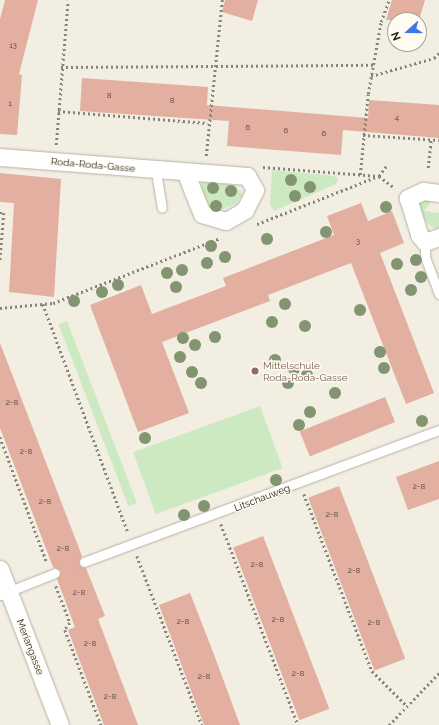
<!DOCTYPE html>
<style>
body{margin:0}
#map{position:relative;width:439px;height:725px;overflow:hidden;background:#f2eee2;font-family:Raleway,sans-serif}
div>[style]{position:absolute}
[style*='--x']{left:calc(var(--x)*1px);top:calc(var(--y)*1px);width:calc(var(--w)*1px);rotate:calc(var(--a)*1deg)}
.green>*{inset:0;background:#cde9c1;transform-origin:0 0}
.building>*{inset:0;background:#e2afa0;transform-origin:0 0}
.path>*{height:2.5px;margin-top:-1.25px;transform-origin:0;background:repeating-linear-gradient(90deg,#86837b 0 2px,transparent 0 5px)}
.roads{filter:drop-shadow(0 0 1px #b5b1a5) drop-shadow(0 0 1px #b5b1a5)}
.service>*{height:9px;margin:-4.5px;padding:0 4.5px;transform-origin:4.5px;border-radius:4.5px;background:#fff}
.minor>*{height:17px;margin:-8.5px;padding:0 8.5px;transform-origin:8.5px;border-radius:8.5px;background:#fff}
.trees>*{width:12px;height:12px;margin:-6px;border-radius:50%;background:#829470}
.dots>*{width:11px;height:11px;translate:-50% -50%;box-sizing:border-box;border:2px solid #fffbf1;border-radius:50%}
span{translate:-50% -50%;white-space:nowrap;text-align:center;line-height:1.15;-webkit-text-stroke:3px #fffbf1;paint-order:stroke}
.number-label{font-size:8px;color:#51433c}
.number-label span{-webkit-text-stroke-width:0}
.street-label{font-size:10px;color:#211f1b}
.education-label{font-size:10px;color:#785e54}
.left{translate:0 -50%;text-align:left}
.north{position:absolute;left:387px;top:12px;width:40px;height:40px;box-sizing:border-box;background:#fffbf1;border:1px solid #a6a39b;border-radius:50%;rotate:249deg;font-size:11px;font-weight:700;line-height:16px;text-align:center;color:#211f1b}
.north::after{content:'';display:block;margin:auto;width:14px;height:18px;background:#3c77e6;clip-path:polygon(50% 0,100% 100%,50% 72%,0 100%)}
</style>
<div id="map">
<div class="green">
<i style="clip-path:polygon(272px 170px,334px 176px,338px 179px,336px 184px,274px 211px,270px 205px)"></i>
<i style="clip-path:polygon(204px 182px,234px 185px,243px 194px,236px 204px,217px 211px,207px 205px,201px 186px)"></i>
<i style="clip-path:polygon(428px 198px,431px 202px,424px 211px,439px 213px,439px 228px,435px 229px,427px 223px,420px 209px,420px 202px)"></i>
<i style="left:67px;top:321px;width:195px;height:9px;rotate:69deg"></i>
<i style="left:260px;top:406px;width:66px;height:135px;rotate:70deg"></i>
</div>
<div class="building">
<i style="clip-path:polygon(5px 0,38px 0,19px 74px,22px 75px,17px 135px,0 134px,0 19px)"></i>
<i style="clip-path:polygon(225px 0,258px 0,252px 21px,222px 12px)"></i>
<i style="clip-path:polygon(392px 0,425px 0,419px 20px,386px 20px)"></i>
<i style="clip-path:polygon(82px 78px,208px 87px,207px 105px,368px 118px,369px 100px,439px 105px,439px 138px,343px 130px,341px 155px,227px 146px,229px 121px,80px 111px)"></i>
<i style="clip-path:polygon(0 173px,61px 179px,54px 297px,9px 292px,14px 203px,0 202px)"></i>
<i style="clip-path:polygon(361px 203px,368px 221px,392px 211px,404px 243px,380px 253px,434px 393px,406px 404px,351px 263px,268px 295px,270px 301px,162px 342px,189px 413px,138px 432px,90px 305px,141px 285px,152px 314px,226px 286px,223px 278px,334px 235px,327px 216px)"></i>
<i style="clip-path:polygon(0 343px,82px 556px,79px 564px,86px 568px,105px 616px,98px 619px,138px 725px,104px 725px,68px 630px,75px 627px,57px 579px,61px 571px,53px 567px,0 428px)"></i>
<i style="left:385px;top:397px;width:27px;height:92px;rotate:68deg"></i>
<i style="clip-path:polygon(439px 461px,439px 499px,408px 510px,396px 477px)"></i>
<i style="left:339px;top:486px;width:185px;height:33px;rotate:69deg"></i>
<i style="left:263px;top:536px;width:185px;height:32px;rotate:69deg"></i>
<i style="clip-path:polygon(190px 593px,213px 652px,240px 725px,204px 725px,159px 605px)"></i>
</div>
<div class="path">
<i style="--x:61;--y:67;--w:312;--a:-0.4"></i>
<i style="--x:371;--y:76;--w:66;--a:-15.9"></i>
<i style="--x:434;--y:58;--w:7;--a:-45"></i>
<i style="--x:58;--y:111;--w:150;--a:4.6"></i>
<i style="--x:363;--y:135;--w:76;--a:3.8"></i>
<i style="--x:56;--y:145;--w:145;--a:-85.3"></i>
<i style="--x:206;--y:156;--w:157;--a:-84.1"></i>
<i style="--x:263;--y:167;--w:116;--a:4.4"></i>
<i style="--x:379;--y:176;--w:20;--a:37"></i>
<i style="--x:428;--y:168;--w:28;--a:-84"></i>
<i style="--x:360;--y:175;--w:81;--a:-84.4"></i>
<i style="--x:368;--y:94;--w:73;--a:-79.8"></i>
<i style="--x:381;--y:22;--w:23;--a:-70"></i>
<i style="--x:0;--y:213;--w:4;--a:0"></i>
<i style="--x:4;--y:213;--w:49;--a:94.7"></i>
<i style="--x:257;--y:224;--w:131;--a:-21.5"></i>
<i style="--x:379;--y:176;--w:14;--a:-54"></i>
<i style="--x:43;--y:304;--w:243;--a:69.6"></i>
<i style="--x:0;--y:308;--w:53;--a:-5.4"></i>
<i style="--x:53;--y:303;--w:180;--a:-21.2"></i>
<i style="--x:0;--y:437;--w:134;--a:69.5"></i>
<i style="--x:304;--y:494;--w:190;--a:69"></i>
<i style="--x:372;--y:671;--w:49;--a:45"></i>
<i style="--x:221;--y:524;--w:215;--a:69"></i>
<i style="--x:137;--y:556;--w:181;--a:69"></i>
<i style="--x:56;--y:586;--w:40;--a:69"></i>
<i style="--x:70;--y:623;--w:9;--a:126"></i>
<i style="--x:65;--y:630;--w:102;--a:69.2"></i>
<i style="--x:389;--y:725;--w:72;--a:-46.1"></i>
</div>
<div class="roads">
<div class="service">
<i style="--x:156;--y:171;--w:37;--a:81"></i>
<i style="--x:425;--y:242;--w:15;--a:90"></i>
<i style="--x:425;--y:257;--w:40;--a:69"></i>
<i style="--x:84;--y:562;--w:379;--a:-20.4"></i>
<i style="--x:0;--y:595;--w:59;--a:-21.8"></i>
</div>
<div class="minor">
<i style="--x:0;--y:157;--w:248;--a:4.4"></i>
<i style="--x:247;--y:176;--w:16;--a:60"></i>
<i style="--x:255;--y:190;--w:22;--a:117"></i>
<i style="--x:245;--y:210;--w:22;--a:150"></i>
<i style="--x:226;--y:221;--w:25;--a:-164"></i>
<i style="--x:202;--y:214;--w:43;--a:-111.8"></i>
<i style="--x:439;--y:193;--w:16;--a:-173"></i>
<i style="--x:423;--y:191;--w:17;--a:155"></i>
<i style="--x:408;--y:198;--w:39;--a:73"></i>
<i style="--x:419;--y:235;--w:9;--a:49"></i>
<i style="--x:425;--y:242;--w:15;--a:-20"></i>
<i style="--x:0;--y:569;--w:167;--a:69"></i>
</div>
</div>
<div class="trees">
<i style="left:291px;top:180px"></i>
<i style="left:310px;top:187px"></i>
<i style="left:213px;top:188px"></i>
<i style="left:231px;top:191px"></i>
<i style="left:295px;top:196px"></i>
<i style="left:216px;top:206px"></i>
<i style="left:386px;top:207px"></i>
<i style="left:326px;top:232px"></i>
<i style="left:267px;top:239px"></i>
<i style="left:211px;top:246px"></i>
<i style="left:225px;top:257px"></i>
<i style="left:416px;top:260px"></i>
<i style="left:207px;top:263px"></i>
<i style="left:397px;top:264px"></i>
<i style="left:182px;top:270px"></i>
<i style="left:167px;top:273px"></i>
<i style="left:421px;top:277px"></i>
<i style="left:118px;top:285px"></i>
<i style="left:176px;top:287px"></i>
<i style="left:411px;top:290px"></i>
<i style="left:102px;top:292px"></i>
<i style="left:74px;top:301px"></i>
<i style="left:285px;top:304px"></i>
<i style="left:360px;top:310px"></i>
<i style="left:272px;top:322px"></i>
<i style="left:305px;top:326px"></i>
<i style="left:215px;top:337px"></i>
<i style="left:183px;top:338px"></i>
<i style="left:195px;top:345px"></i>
<i style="left:380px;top:352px"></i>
<i style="left:180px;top:357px"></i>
<i style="left:275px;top:360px"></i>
<i style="left:384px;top:368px"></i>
<i style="left:294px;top:369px"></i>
<i style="left:192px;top:372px"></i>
<i style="left:307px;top:375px"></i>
<i style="left:201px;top:383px"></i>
<i style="left:288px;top:383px"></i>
<i style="left:335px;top:393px"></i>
<i style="left:310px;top:412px"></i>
<i style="left:422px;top:421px"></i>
<i style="left:299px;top:425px"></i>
<i style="left:145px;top:438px"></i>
<i style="left:276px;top:480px"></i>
<i style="left:204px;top:506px"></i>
<i style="left:184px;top:515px"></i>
</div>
<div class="dots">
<i style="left:255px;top:371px;background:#8d6e63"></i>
</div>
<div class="number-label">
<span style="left:13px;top:46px">13</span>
<span style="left:109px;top:96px">8</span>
<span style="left:172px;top:101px">8</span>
<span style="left:10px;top:104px">1</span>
<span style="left:397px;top:118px">4</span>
<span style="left:248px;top:128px">6</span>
<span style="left:286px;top:131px">6</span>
<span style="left:324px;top:134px">6</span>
<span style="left:358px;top:242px">3</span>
<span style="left:12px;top:403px">2-8</span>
<span style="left:26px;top:452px">2-8</span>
<span style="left:419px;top:487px">2-8</span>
<span style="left:45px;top:502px">2-8</span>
<span style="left:332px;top:515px">2-8</span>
<span style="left:63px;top:549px">2-8</span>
<span style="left:257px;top:565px">2-8</span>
<span style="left:354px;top:571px">2-8</span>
<span style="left:79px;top:593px">2-8</span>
<span style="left:278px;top:620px">2-8</span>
<span style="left:183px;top:622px">2-8</span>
<span style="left:374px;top:623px">2-8</span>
<span style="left:90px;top:644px">2-8</span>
<span style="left:298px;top:674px">2-8</span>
<span style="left:204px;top:677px">2-8</span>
<span style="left:110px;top:697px">2-8</span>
</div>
<div class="street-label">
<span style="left:93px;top:165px;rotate:5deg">Roda-Roda-Gasse</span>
<span style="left:262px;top:498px;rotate:-21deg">Litschauweg</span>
<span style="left:30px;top:647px;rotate:69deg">Meriangasse</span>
</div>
<div class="education-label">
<span class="left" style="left:263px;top:371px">Mittelschule<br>Roda-Roda-Gasse</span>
</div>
<div class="north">N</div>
</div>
